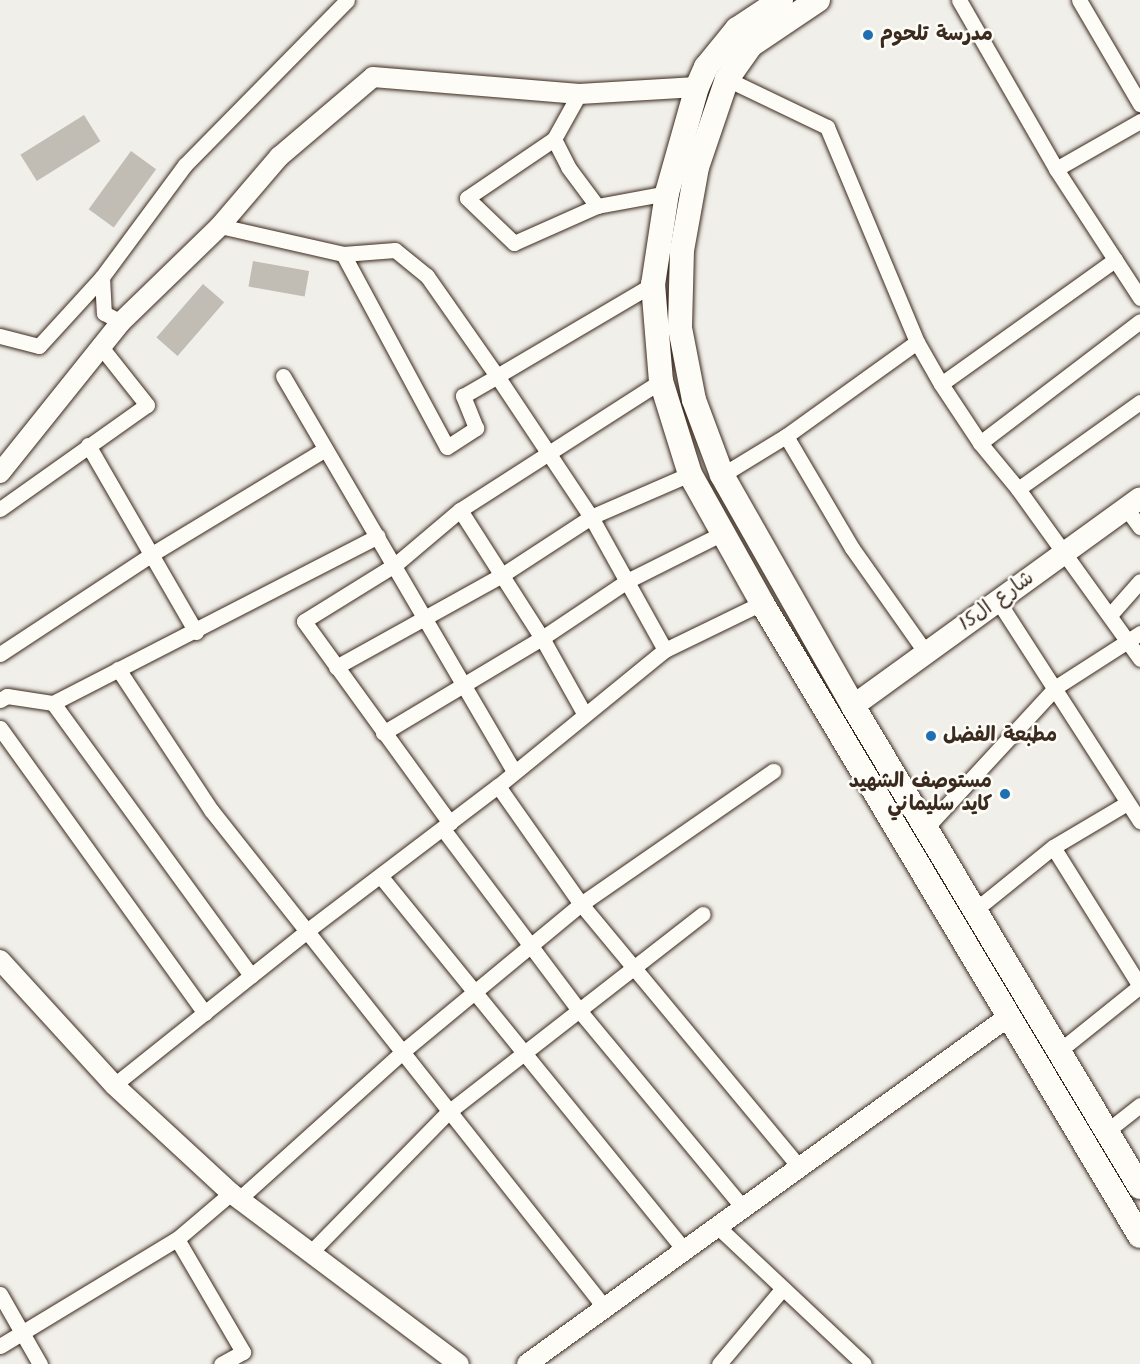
<!DOCTYPE html>
<meta charset="utf-8">
<style>
body{margin:0}
#map{position:relative;width:1140px;height:1364px;overflow:hidden;background:#f1efea;font-family:Kalam,"Playpen Sans Arabic",sans-serif}
div>[style]{position:absolute}
[style*='--x']{left:calc(var(--x)*1px);top:calc(var(--y)*1px);width:calc(var(--w)*1px);rotate:calc(var(--a)*1deg)}
.building>*{inset:0;background:#c1bcb4;transform-origin:0 0}
.roads{filter:drop-shadow(0 0 2px #3b2a1e) drop-shadow(0 0 2px #3b2a1e)}
.minor>*{height:15px;margin:-7.5px;padding:0 7.5px;transform-origin:7.5px;border-radius:7.5px;background:#fdfcf7}
.tertiary>*{height:20px;margin:-10px;padding:0 10px;transform-origin:10px;border-radius:10px;background:#fdfcf7}
.secondary>*{height:22px;margin:-11px;padding:0 11px;transform-origin:11px;border-radius:11px;background:#fdfcf7}
.primary>*{height:24px;margin:-12px;padding:0 12px;transform-origin:12px;border-radius:12px;background:#fdfcf7}
.dots>*{width:16px;height:16px;translate:-50% -50%;box-sizing:border-box;border:3px solid #fdfcf7;border-radius:50%}
span{translate:-50% -50%;white-space:nowrap;text-align:center;line-height:1.15;-webkit-text-stroke:5px #fdfcf7;paint-order:stroke}
.poi-label{font-size:20px;color:#3b2a1e;font-weight:700}
.left{translate:0 -50%;text-align:left}
.right{translate:-100% -50%;text-align:right}
.street-label{font-size:20px;color:#3b2a1e}
</style>
<div id="map">
<div class="building">
<i style="left:84px;top:115px;width:31px;height:75px;rotate:58deg"></i>
<i style="left:131px;top:151px;width:31px;height:72px;rotate:36deg"></i>
<i style="left:253px;top:261px;width:57px;height:26px;rotate:10deg"></i>
<i style="left:203px;top:284px;width:28px;height:71px;rotate:41deg"></i>
</div>
<div class="roads">
<div class="minor">
<i style="--x:959;--y:0;--w:195;--a:60.1"></i>
<i style="--x:1056;--y:169;--w:154;--a:56.9"></i>
<i style="--x:1079;--y:0;--w:121;--a:59.6"></i>
<i style="--x:727;--y:79;--w:111;--a:25.6"></i>
<i style="--x:827;--y:127;--w:233;--a:67.3"></i>
<i style="--x:917;--y:342;--w:48;--a:60.3"></i>
<i style="--x:941;--y:384;--w:71;--a:56.5"></i>
<i style="--x:980;--y:443;--w:60;--a:50.4"></i>
<i style="--x:1018;--y:489;--w:209;--a:54.3"></i>
<i style="--x:579;--y:94;--w:51;--a:119.1"></i>
<i style="--x:554;--y:139;--w:31;--a:63"></i>
<i style="--x:568;--y:167;--w:49;--a:53.4"></i>
<i style="--x:597;--y:206;--w:71;--a:-10.5"></i>
<i style="--x:554;--y:139;--w:105;--a:145.9"></i>
<i style="--x:467;--y:198;--w:65;--a:43.8"></i>
<i style="--x:514;--y:243;--w:91;--a:-24"></i>
<i style="--x:1056;--y:169;--w:97;--a:-29.7"></i>
<i style="--x:220;--y:226;--w:126;--a:12.8"></i>
<i style="--x:343;--y:254;--w:52;--a:-4.4"></i>
<i style="--x:395;--y:250;--w:41;--a:39.1"></i>
<i style="--x:427;--y:276;--w:122;--a:55"></i>
<i style="--x:497;--y:376;--w:181;--a:-30.5"></i>
<i style="--x:343;--y:254;--w:219;--a:61.7"></i>
<i style="--x:447;--y:447;--w:35;--a:-33"></i>
<i style="--x:476;--y:428;--w:35;--a:-112"></i>
<i style="--x:463;--y:396;--w:39;--a:-30"></i>
<i style="--x:497;--y:376;--w:169;--a:56.3"></i>
<i style="--x:591;--y:517;--w:152;--a:60.9"></i>
<i style="--x:102;--y:277;--w:36;--a:87"></i>
<i style="--x:104;--y:313;--w:19;--a:28"></i>
<i style="--x:0;--y:336;--w:40;--a:14.4"></i>
<i style="--x:39;--y:346;--w:93;--a:-47.6"></i>
<i style="--x:102;--y:277;--w:139;--a:-53.5"></i>
<i style="--x:185;--y:165;--w:231;--a:-45.5"></i>
<i style="--x:283;--y:376;--w:458;--a:59.7"></i>
<i style="--x:941;--y:384;--w:214;--a:-35.5"></i>
<i style="--x:786;--y:436;--w:130;--a:59.5"></i>
<i style="--x:852;--y:548;--w:128;--a:54.8"></i>
<i style="--x:980;--y:443;--w:201;--a:-37.3"></i>
<i style="--x:88;--y:445;--w:216;--a:60"></i>
<i style="--x:722;--y:475;--w:75;--a:-31.4"></i>
<i style="--x:786;--y:436;--w:161;--a:-35.7"></i>
<i style="--x:1018;--y:489;--w:150;--a:-35.5"></i>
<i style="--x:1126;--y:508;--w:24;--a:54"></i>
<i style="--x:0;--y:509;--w:180;--a:-35.3"></i>
<i style="--x:147;--y:405;--w:74;--a:-128.4"></i>
<i style="--x:460;--y:510;--w:152;--a:57.4"></i>
<i style="--x:542;--y:638;--w:88;--a:60.8"></i>
<i style="--x:998;--y:601;--w:262;--a:57.2"></i>
<i style="--x:1110;--y:615;--w:45;--a:-48.6"></i>
<i style="--x:0;--y:654;--w:182;--a:-33.3"></i>
<i style="--x:152;--y:554;--w:201;--a:-31.2"></i>
<i style="--x:336;--y:667;--w:190;--a:-29"></i>
<i style="--x:502;--y:575;--w:106;--a:-33.1"></i>
<i style="--x:591;--y:517;--w:108;--a:-23.5"></i>
<i style="--x:118;--y:669;--w:169;--a:56.6"></i>
<i style="--x:211;--y:810;--w:635;--a:51.65"></i>
<i style="--x:0;--y:700;--w:8;--a:-30"></i>
<i style="--x:7;--y:696;--w:47;--a:8.7"></i>
<i style="--x:53;--y:703;--w:365;--a:-27.2"></i>
<i style="--x:53;--y:703;--w:337;--a:54"></i>
<i style="--x:0;--y:728;--w:351;--a:54.3"></i>
<i style="--x:383;--y:733;--w:185;--a:-30.9"></i>
<i style="--x:542;--y:638;--w:102;--a:-33.8"></i>
<i style="--x:627;--y:581;--w:107;--a:-26.6"></i>
<i style="--x:498;--y:786;--w:144;--a:54.9"></i>
<i style="--x:581;--y:904;--w:343;--a:50.3"></i>
<i style="--x:450;--y:823;--w:249;--a:-125.9"></i>
<i style="--x:304;--y:621;--w:108;--a:-31.8"></i>
<i style="--x:396;--y:564;--w:84;--a:-40.2"></i>
<i style="--x:460;--y:510;--w:239;--a:-32.7"></i>
<i style="--x:926;--y:828;--w:192;--a:-47.3"></i>
<i style="--x:1056;--y:687;--w:100;--a:-32.7"></i>
<i style="--x:443;--y:829;--w:225;--a:53.1"></i>
<i style="--x:578;--y:1009;--w:259;--a:50.3"></i>
<i style="--x:1053;--y:847;--w:164;--a:58"></i>
<i style="--x:382;--y:878;--w:481;--a:50.9"></i>
<i style="--x:975;--y:910;--w:100;--a:-38.9"></i>
<i style="--x:1053;--y:847;--w:86;--a:-30.7"></i>
<i style="--x:1059;--y:1051;--w:104;--a:-38.7"></i>
<i style="--x:114;--y:1085;--w:248;--a:-38.6"></i>
<i style="--x:308;--y:930;--w:238;--a:-37.2"></i>
<i style="--x:498;--y:786;--w:215;--a:-39.2"></i>
<i style="--x:665;--y:650;--w:108;--a:-25.9"></i>
<i style="--x:1107;--y:1131;--w:42;--a:-38.2"></i>
<i style="--x:239;--y:1199;--w:219;--a:-42"></i>
<i style="--x:402;--y:1052;--w:232;--a:-39.6"></i>
<i style="--x:581;--y:904;--w:234;--a:-34.7"></i>
<i style="--x:718;--y:1227;--w:200;--a:43.2"></i>
<i style="--x:177;--y:1239;--w:131;--a:59.7"></i>
<i style="--x:243;--y:1352;--w:25;--a:151"></i>
<i style="--x:309;--y:1254;--w:197;--a:-45.6"></i>
<i style="--x:447;--y:1113;--w:324;--a:-37.9"></i>
<i style="--x:0;--y:1294;--w:81;--a:60.3"></i>
<i style="--x:0;--y:1346;--w:207;--a:-31.2"></i>
<i style="--x:177;--y:1239;--w:71;--a:-40.4"></i>
<i style="--x:719;--y:1364;--w:99;--a:-49.9"></i>
</div>
<div class="tertiary">
<i style="--x:0;--y:473;--w:193;--a:-51.3"></i>
<i style="--x:121;--y:322;--w:138;--a:-44.1"></i>
<i style="--x:220;--y:226;--w:91;--a:-49.5"></i>
<i style="--x:279;--y:157;--w:123;--a:-40.4"></i>
<i style="--x:373;--y:77;--w:207;--a:4.7"></i>
<i style="--x:579;--y:94;--w:118;--a:-3.4"></i>
<i style="--x:0;--y:960;--w:169;--a:47.6"></i>
<i style="--x:114;--y:1085;--w:159;--a:42.7"></i>
<i style="--x:231;--y:1193;--w:285;--a:36.9"></i>
<i style="--x:527;--y:1364;--w:593;--a:-35.81"></i>
</div>
<div class="secondary">
<i style="--x:853;--y:706;--w:354;--a:-35.9"></i>
</div>
<div class="primary">
<i style="--x:781;--y:0;--w:53;--a:146.6"></i>
<i style="--x:737;--y:29;--w:49;--a:129.2"></i>
<i style="--x:706;--y:67;--w:22;--a:114"></i>
<i style="--x:697;--y:87;--w:110;--a:105.8"></i>
<i style="--x:667;--y:193;--w:92;--a:98.7"></i>
<i style="--x:653;--y:284;--w:97;--a:85.3"></i>
<i style="--x:661;--y:381;--w:97;--a:72.7"></i>
<i style="--x:690;--y:474;--w:148;--a:60.8"></i>
<i style="--x:762;--y:603;--w:737;--a:59.16"></i>
<i style="--x:818;--y:0;--w:81;--a:146.1"></i>
<i style="--x:751;--y:45;--w:42;--a:125.2"></i>
<i style="--x:727;--y:79;--w:93;--a:108.8"></i>
<i style="--x:697;--y:167;--w:84;--a:100.2"></i>
<i style="--x:682;--y:250;--w:78;--a:91.5"></i>
<i style="--x:680;--y:328;--w:73;--a:79"></i>
<i style="--x:694;--y:400;--w:80;--a:69.5"></i>
<i style="--x:722;--y:475;--w:266;--a:60.4"></i>
<i style="--x:853;--y:706;--w:560;--a:59.18"></i>
</div>
</div>
<div class="dots">
<i style="left:868px;top:35px;background:#1f6fb2"></i>
<i style="left:931px;top:736px;background:#1f6fb2"></i>
<i style="left:1005px;top:794px;background:#1f6fb2"></i>
</div>
<div class="poi-label">
<span class="left" style="left:880px;top:35px">مدرسة تلحوم</span>
<span class="left" style="left:943px;top:736px">مطبعة الفضل</span>
<span class="right" style="left:992px;top:794px">مستوصف الشهيد<br>كايد سليماني</span>
</div>
<div class="street-label">
<span style="left:997px;top:602px;rotate:-36deg">شارع ال15</span>
</div>
</div>
